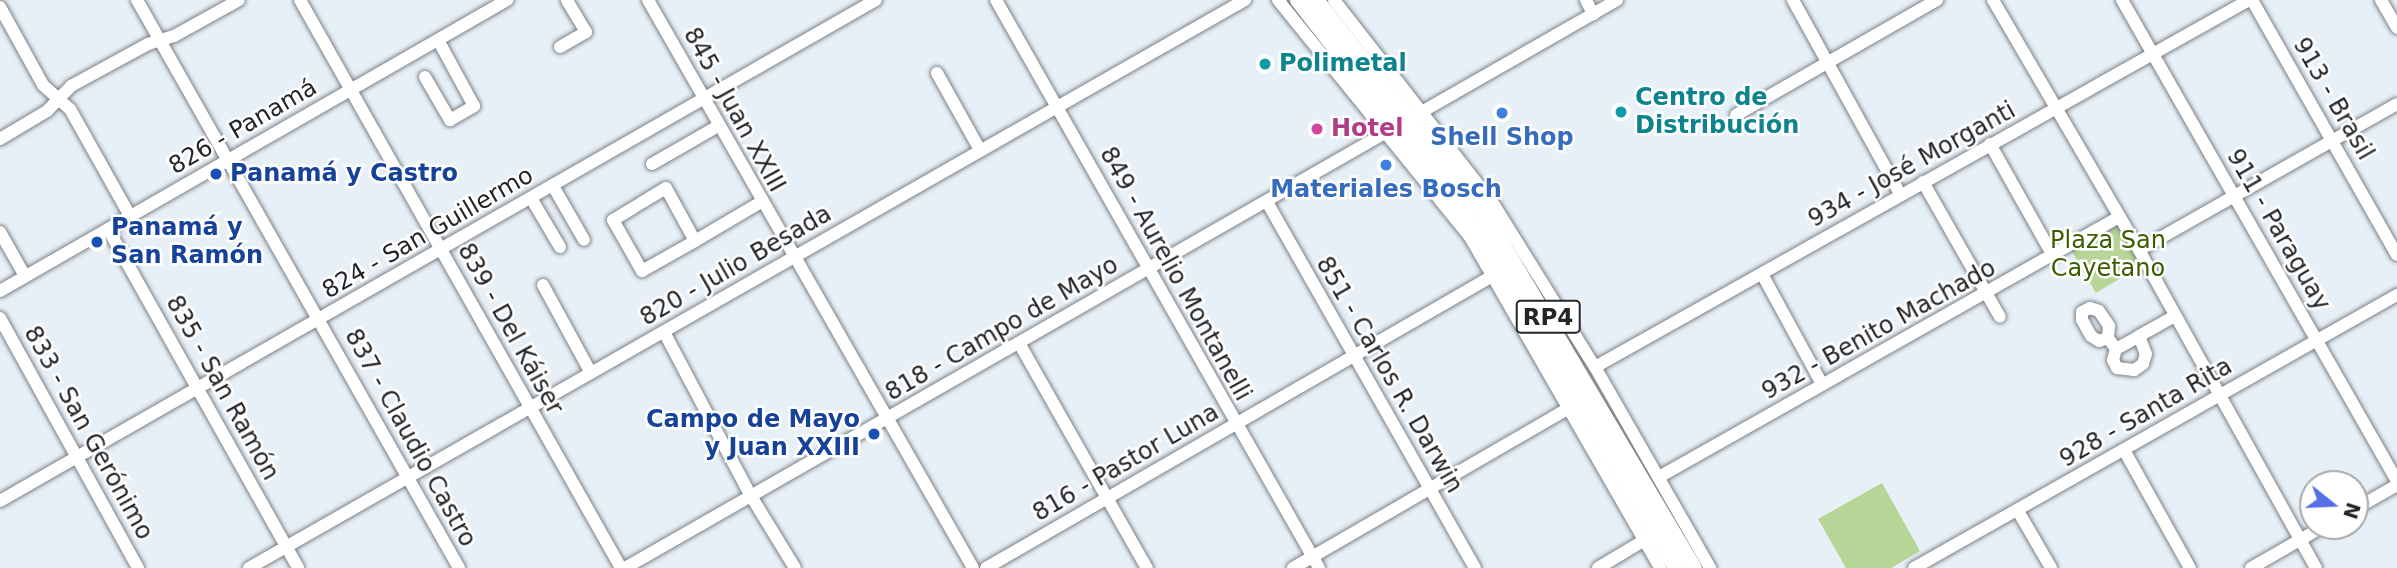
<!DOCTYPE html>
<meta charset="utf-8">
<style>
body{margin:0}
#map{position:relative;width:2397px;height:568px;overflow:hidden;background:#e8f0f7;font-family:"DejaVu Sans",sans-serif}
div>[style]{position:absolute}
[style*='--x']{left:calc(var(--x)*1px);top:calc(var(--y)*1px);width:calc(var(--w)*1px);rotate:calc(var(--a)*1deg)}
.green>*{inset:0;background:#b6d596;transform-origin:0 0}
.roads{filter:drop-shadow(0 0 2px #7b8187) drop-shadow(0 0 2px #7b8187)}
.minor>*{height:12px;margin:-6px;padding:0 6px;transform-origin:6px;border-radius:6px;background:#fff}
.major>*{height:16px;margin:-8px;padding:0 8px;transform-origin:8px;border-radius:8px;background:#fff}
.dots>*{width:19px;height:19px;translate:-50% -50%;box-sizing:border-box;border:4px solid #fff;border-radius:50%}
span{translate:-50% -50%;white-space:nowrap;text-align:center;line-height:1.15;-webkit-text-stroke:5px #fff;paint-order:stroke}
.shield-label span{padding:2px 5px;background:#fff;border:2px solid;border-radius:5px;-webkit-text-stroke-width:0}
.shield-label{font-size:23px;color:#232528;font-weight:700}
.culture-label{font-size:24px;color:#0d838f;font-weight:700}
.left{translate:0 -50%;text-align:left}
.street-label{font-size:24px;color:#232528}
.hotel-label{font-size:24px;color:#b23c85;font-weight:700}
.shop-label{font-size:24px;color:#366cbe;font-weight:700}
.transit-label{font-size:24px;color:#164399;font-weight:700}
.right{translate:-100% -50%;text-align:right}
.park-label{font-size:24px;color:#3b5d00}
.north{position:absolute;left:2299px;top:470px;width:70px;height:70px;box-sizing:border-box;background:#fff;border:2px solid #a7a8a9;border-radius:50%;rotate:108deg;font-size:19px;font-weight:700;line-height:28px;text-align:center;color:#232528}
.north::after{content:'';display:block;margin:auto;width:24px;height:32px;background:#5770e6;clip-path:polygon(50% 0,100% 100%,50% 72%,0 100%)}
</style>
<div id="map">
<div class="green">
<i style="left:2119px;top:217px;width:54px;height:58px;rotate:60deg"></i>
<i style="clip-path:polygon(1882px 483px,1920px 551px,1891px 568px,1846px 568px,1818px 519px)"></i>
</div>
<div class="roads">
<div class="minor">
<i style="--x:137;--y:0;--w:653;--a:60.45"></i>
<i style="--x:300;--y:0;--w:652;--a:60.53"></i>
<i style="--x:648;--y:0;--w:654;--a:60.22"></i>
<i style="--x:996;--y:0;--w:653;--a:60.37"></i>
<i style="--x:1278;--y:0;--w:305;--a:51"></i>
<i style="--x:1470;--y:237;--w:382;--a:60.1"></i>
<i style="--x:1334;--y:0;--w:260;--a:52"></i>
<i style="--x:1494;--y:205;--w:191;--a:58.1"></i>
<i style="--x:1595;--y:367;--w:232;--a:60.2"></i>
<i style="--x:1586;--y:0;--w:16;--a:63"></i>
<i style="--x:1793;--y:0;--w:222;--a:61.1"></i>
<i style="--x:1993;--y:0;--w:290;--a:59.7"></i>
<i style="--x:2139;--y:250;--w:364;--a:60.9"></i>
<i style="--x:2122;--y:0;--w:554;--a:60.24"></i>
<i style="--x:2252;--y:0;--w:293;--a:60.4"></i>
<i style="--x:2381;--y:0;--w:32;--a:60"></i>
<i style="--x:0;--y:7;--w:89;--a:61.1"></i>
<i style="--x:43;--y:85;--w:36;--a:42"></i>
<i style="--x:70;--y:109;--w:123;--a:60.7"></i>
<i style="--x:560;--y:47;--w:30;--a:-30"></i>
<i style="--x:586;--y:32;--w:37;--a:-121"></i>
<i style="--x:937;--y:73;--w:88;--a:60.8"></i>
<i style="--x:425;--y:77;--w:50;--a:59.8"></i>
<i style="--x:450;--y:120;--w:28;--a:-30"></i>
<i style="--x:474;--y:106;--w:75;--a:-118.6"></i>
<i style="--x:1736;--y:115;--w:232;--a:-29.8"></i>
<i style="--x:0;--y:139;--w:55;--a:-30.8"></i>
<i style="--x:47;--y:111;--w:35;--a:-46"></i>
<i style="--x:71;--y:86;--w:88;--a:-28.6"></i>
<i style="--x:148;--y:44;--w:27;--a:-17"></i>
<i style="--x:174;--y:36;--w:74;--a:-29"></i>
<i style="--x:1990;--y:144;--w:129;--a:60.6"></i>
<i style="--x:652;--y:164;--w:76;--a:-29.9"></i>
<i style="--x:1923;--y:182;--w:155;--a:60.3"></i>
<i style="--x:553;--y:186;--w:62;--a:60.1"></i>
<i style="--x:531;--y:198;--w:57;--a:59.4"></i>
<i style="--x:1267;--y:202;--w:421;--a:60.4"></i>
<i style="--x:108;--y:229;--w:389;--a:60.7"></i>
<i style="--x:0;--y:232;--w:51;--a:60.4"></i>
<i style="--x:695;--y:241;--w:60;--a:-118.7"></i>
<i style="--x:666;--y:188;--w:62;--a:148.9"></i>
<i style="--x:613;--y:220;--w:59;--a:60.4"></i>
<i style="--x:642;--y:271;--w:61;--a:-29.5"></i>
<i style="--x:695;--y:241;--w:77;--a:-30.6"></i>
<i style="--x:2139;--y:250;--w:296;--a:-29.5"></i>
<i style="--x:1762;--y:274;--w:125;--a:61.4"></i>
<i style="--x:543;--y:285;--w:100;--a:61.4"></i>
<i style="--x:0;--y:291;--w:585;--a:-29.85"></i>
<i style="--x:0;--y:318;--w:286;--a:61.1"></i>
<i style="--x:664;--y:332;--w:186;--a:62.1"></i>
<i style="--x:751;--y:496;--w:84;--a:58.6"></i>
<i style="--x:2139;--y:336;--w:19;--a:69"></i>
<i style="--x:2146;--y:354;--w:10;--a:107"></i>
<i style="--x:2143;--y:364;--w:11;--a:146"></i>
<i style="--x:2134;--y:370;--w:17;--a:-173"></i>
<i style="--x:2117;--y:368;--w:9;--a:-117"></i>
<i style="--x:2113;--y:360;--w:11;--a:-75"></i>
<i style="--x:2116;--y:349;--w:26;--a:-29"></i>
<i style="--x:2139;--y:336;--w:41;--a:-29.1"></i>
<i style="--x:2108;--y:338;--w:9;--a:162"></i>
<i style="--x:2099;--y:341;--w:9;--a:-148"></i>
<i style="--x:2091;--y:336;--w:18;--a:-119"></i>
<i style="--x:2082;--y:320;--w:8;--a:-90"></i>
<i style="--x:2082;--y:312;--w:9;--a:-27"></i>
<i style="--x:2090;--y:308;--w:9;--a:18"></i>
<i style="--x:2099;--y:311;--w:18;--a:56"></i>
<i style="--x:2109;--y:326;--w:12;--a:95"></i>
<i style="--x:2108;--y:338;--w:14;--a:54"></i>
<i style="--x:1019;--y:343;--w:259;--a:60.4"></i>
<i style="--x:1595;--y:367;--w:750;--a:-29.3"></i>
<i style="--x:2124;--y:450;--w:135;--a:60.8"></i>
<i style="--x:1659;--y:477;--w:528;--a:-29.48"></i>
<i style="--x:0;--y:501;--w:1009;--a:-29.77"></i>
<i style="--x:2355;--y:509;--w:48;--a:-29.7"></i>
<i style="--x:2018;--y:511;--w:66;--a:59.9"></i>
<i style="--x:249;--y:568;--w:1147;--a:-29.7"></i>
<i style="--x:625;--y:568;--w:1143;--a:-29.79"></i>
<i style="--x:986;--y:568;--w:595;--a:-29.97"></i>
<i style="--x:1293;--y:568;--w:325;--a:-30.1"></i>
<i style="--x:1598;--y:568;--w:58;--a:-31"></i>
<i style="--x:1914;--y:568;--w:555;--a:-29.48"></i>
<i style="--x:2251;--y:568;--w:84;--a:-29.9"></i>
</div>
<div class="major">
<i style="--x:1298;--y:0;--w:316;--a:52.1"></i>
<i style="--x:1492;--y:249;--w:368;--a:60"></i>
<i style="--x:1316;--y:0;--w:273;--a:51.8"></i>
<i style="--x:1485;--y:215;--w:410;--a:59.4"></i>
</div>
</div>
<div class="dots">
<i style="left:1265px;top:64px;background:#0f9aa8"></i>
<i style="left:1621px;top:112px;background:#0f9aa8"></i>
<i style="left:1502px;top:113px;background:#3f7fe0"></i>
<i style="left:1317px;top:129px;background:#d1479c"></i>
<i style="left:1386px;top:165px;background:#3f7fe0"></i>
<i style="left:216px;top:174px;background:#1a4fb4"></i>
<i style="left:97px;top:242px;background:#1a4fb4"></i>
<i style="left:874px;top:434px;background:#1a4fb4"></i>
</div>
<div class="shield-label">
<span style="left:1548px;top:317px">RP4</span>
</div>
<div class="culture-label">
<span class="left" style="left:1279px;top:64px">Polimetal</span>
<span class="left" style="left:1635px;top:112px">Centro de<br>Distribución</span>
</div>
<div class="street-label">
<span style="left:2333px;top:99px;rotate:60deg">913 - Brasil</span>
<span style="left:734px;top:110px;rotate:61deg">845 - Juan XXIII</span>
<span style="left:243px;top:127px;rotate:-30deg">826 - Panamá</span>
<span style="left:1912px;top:165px;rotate:-29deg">934 - José Morganti</span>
<span style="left:2278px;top:230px;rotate:60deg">911 - Paraguay</span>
<span style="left:428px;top:233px;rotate:-30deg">824 - San Guillermo</span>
<span style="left:736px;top:266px;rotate:-30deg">820 - Julio Besada</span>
<span style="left:1175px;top:274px;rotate:61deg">849 - Aurelio Montanelli</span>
<span style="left:510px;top:329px;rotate:61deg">839 - Del Káiser</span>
<span style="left:1002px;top:329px;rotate:-30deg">818 - Campo de Mayo</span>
<span style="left:1879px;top:330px;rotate:-29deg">932 - Benito Machado</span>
<span style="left:1389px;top:375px;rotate:60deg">851 - Carlos R. Darwin</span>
<span style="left:222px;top:388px;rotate:61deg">835 - San Ramón</span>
<span style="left:2146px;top:413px;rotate:-30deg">928 - Santa Rita</span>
<span style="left:88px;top:433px;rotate:61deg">833 - San Gerónimo</span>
<span style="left:410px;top:438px;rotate:61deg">837 - Claudio Castro</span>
<span style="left:1126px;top:463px;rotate:-30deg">816 - Pastor Luna</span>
</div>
<div class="hotel-label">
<span class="left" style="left:1331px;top:129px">Hotel</span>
</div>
<div class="shop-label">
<span style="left:1502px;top:138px">Shell Shop</span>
<span style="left:1386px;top:190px">Materiales Bosch</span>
</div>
<div class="transit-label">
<span class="left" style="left:230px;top:174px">Panamá y Castro</span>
<span class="left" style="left:111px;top:242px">Panamá y<br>San Ramón</span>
<span class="right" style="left:860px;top:434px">Campo de Mayo<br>y Juan XXIII</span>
</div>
<div class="park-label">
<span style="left:2108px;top:255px">Plaza San<br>Cayetano</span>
</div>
<div class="north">N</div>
</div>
